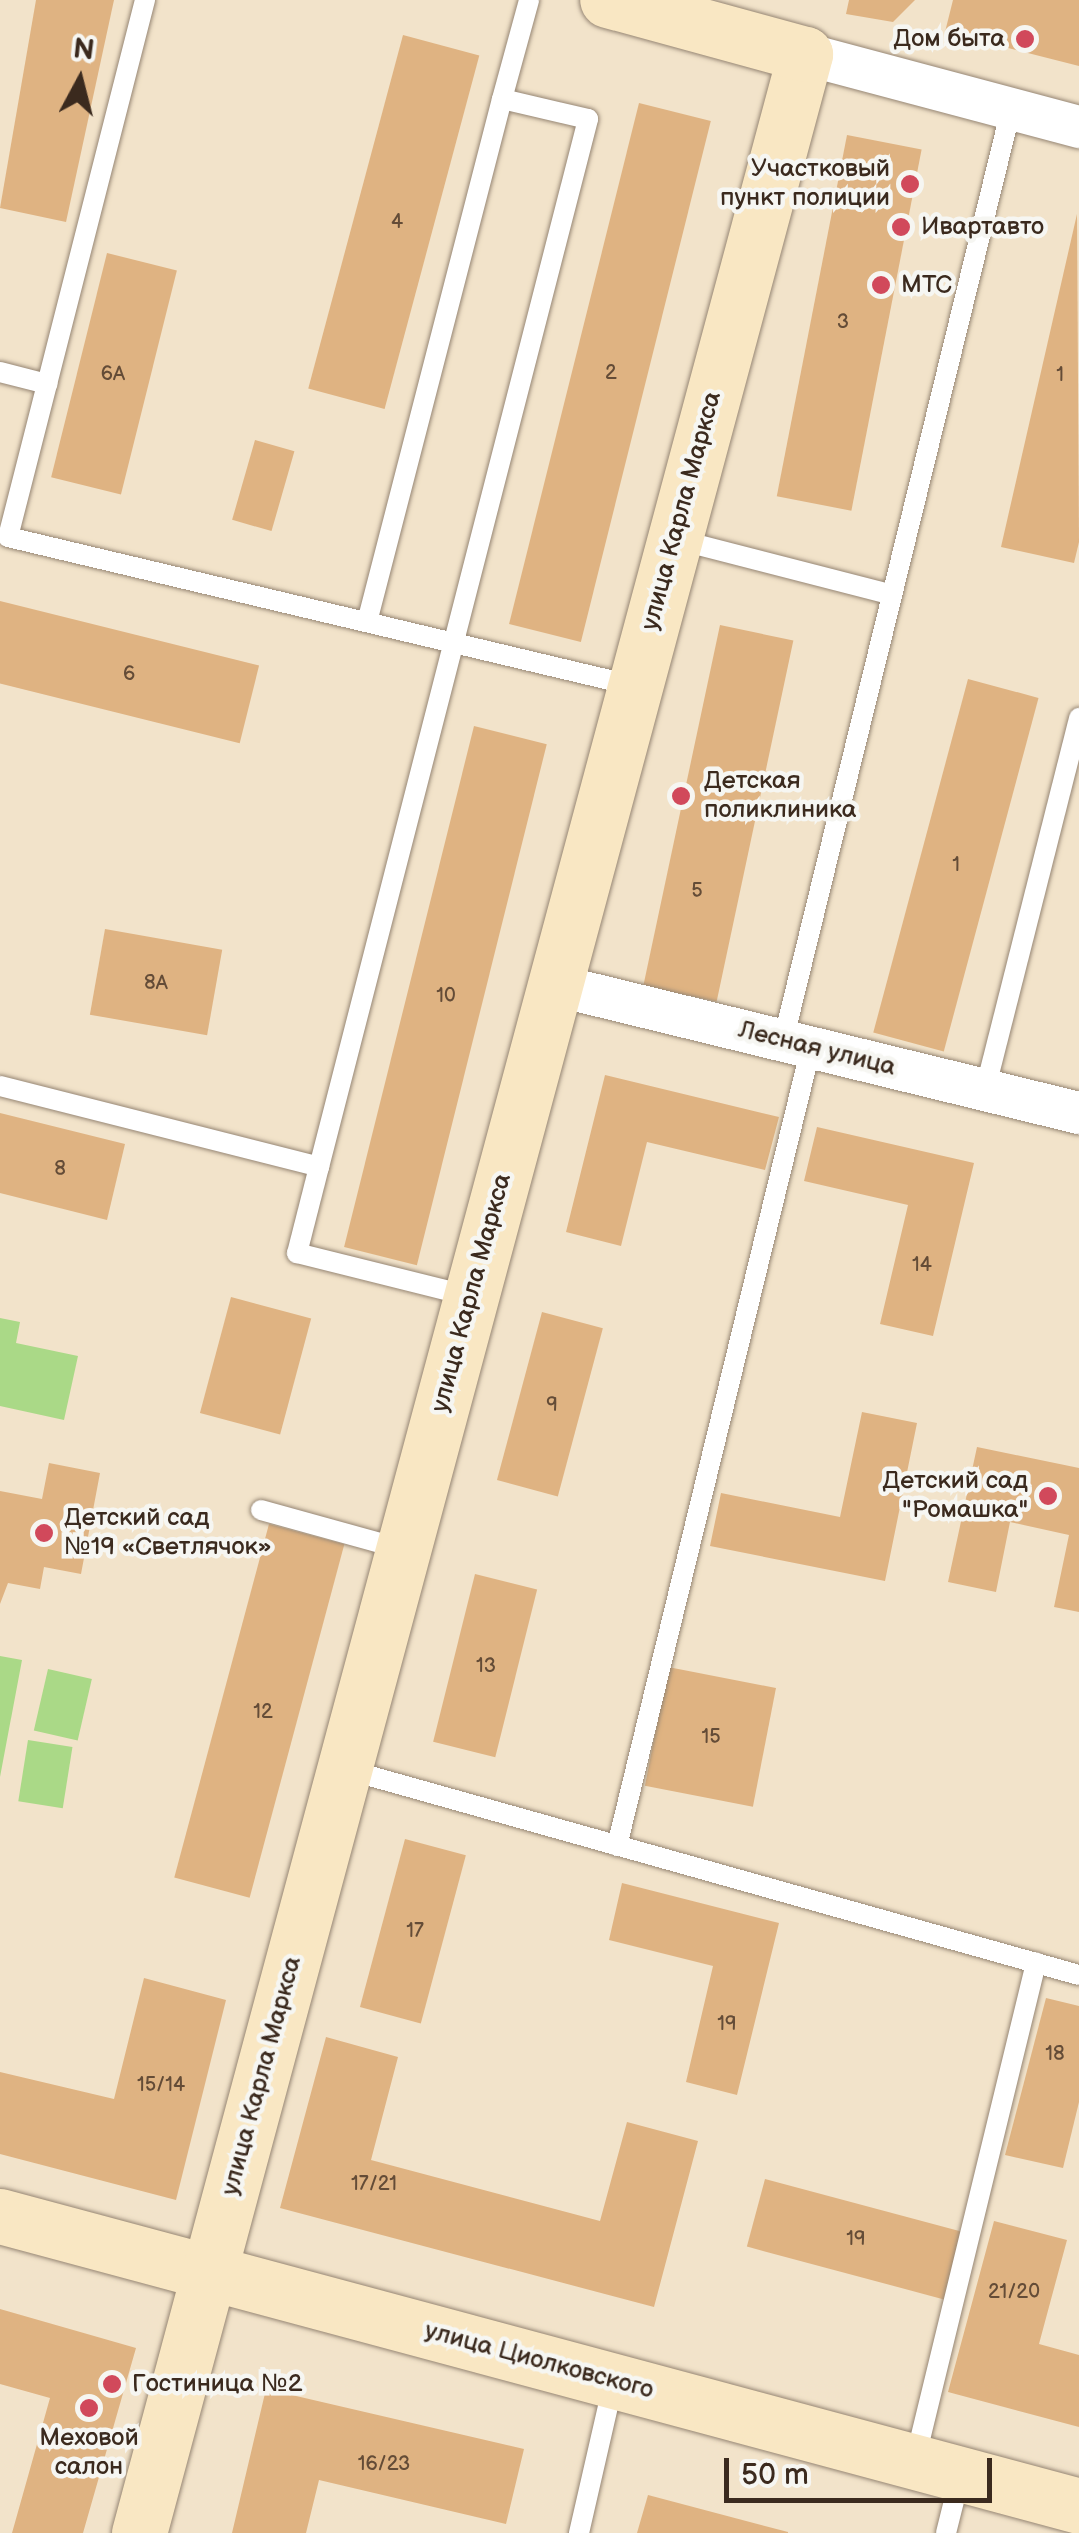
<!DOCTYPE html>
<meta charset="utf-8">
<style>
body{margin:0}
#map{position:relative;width:1079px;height:2533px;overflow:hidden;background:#f2e3ca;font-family:"Balsamiq Sans",sans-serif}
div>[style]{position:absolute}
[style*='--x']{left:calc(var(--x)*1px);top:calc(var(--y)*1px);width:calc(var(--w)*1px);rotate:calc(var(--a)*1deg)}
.green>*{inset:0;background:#aad987;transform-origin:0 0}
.building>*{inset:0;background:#dfb382;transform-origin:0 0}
.roads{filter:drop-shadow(0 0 2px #968674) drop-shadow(0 0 2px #968674)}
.lane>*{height:20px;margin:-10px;padding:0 10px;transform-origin:10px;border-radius:10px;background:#fff}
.street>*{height:42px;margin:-21px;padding:0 21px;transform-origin:21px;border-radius:21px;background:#fff}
.secondary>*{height:55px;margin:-27.5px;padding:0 27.5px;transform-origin:27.5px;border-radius:27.5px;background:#f9e7c3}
.dots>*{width:28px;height:28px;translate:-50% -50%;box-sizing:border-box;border:5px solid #f6f6f2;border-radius:50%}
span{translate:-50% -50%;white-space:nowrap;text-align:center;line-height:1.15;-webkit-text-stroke:9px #f6f6f2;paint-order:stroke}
.number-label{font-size:20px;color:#644c37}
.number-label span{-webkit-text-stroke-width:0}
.poi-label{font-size:25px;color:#3b2a1e}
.right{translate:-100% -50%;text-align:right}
.left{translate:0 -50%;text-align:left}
.street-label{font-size:25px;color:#3b2a1e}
.north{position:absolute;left:30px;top:30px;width:100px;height:100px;-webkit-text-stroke:8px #f6f6f2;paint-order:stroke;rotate:7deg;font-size:28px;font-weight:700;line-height:40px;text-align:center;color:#3b2a1e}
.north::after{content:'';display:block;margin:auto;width:35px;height:45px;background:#3b2a1e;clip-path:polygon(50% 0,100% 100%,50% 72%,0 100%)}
.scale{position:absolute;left:724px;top:2458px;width:268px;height:45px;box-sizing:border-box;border:5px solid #3b2a1e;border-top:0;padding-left:12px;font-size:30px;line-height:35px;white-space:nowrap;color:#3b2a1e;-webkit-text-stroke:8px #f6f6f2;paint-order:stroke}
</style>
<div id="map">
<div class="green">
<i style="clip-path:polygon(0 1318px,20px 1322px,16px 1343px,78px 1356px,64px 1420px,0 1406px)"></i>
<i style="clip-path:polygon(0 1656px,22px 1660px,0 1777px)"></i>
<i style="left:48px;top:1669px;width:45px;height:63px;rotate:13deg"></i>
<i style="left:28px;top:1740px;width:45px;height:62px;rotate:9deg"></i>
</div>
<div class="building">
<i style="clip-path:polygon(36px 0,114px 0,66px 222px,0 208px)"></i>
<i style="clip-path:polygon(849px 0,915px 0,893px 22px,846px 14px)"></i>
<i style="clip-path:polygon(953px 0,1079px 0,1079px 66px,945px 32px)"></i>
<i style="left:403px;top:35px;width:79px;height:366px;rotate:15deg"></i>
<i style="left:639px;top:103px;width:74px;height:537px;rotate:14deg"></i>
<i style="left:847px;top:135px;width:76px;height:368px;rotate:11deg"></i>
<i style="clip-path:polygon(1077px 214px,1079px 542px,1074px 563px,1001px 547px)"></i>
<i style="left:107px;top:253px;width:72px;height:231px;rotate:14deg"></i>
<i style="left:255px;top:440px;width:41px;height:83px;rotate:16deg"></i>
<i style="left:0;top:601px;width:267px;height:80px;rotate:14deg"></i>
<i style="left:720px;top:625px;width:75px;height:369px;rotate:12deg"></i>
<i style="left:968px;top:679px;width:73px;height:366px;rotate:15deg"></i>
<i style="left:474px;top:726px;width:75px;height:537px;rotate:14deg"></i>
<i style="left:105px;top:929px;width:119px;height:87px;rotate:10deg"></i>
<i style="clip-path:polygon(605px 1075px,779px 1117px,765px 1170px,647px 1142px,621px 1246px,566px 1232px)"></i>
<i style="clip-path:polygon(0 1113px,125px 1144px,107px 1220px,0 1193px)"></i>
<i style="clip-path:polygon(817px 1127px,974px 1163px,933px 1336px,880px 1324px,908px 1205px,804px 1181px)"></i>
<i style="left:231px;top:1297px;width:83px;height:120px;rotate:15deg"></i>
<i style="left:542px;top:1312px;width:63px;height:174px;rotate:15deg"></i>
<i style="clip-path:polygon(862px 1412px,917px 1423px,885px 1581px,710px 1546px,721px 1493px,840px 1517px)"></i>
<i style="clip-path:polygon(977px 1447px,1079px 1468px,1079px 1612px,1054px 1607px,1069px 1535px,1010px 1522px,996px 1592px,948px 1582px)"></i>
<i style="clip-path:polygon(49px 1463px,100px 1473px,81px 1574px,44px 1567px,40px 1589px,8px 1583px,0 1604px,0 1491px,42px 1499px)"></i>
<i style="left:269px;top:1524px;width:78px;height:366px;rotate:15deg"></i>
<i style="left:475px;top:1574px;width:64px;height:173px;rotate:14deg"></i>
<i style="left:668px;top:1667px;width:110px;height:121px;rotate:11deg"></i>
<i style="left:405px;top:1839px;width:63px;height:174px;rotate:15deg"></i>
<i style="clip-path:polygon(622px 1883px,779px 1923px,737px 2095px,686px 2082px,713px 1966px,609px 1940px)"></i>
<i style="clip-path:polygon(144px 1978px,226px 2000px,176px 2200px,0 2154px,0 2072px,114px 2099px)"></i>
<i style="clip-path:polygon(1046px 1998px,1079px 2006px,1079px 2102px,1063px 2168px,1005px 2155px)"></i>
<i style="clip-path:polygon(326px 2037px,398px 2057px,371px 2160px,600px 2221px,627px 2122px,698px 2141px,654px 2307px,280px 2208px)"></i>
<i style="left:765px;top:2179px;width:205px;height:70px;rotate:15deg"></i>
<i style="clip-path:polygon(994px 2221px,1067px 2240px,1039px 2344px,1079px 2355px,1079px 2427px,948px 2392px)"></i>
<i style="clip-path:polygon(0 2309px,136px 2348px,83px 2533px,12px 2533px,50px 2398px,0 2384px)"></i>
<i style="clip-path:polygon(266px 2389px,524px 2449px,506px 2524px,319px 2480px,306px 2533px,232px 2533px)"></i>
<i style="clip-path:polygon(648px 2495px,788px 2532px,788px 2533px,637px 2533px)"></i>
</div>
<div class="roads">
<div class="lane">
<i style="--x:145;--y:0;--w:554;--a:104.31"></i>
<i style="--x:8;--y:537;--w:644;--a:13.37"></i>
<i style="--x:502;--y:99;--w:103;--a:-74.7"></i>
<i style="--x:0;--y:372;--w:49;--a:14.3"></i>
<i style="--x:679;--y:540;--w:218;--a:14.4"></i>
<i style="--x:783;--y:1041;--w:959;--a:-76.25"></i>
<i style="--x:0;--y:1086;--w:329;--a:14.2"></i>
<i style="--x:319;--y:1167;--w:1082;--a:-75.6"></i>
<i style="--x:588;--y:119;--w:88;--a:-166.9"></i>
<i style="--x:502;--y:99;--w:540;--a:104.47"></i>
<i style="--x:985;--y:1090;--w:384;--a:-75.8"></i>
<i style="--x:319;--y:1167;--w:89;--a:104.3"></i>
<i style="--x:297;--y:1253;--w:178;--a:14"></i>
<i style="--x:261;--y:1510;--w:146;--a:15.5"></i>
<i style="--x:345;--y:1769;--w:762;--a:15.68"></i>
<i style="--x:617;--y:1846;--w:822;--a:-76.35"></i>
<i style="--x:915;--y:2460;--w:512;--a:-76.32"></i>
<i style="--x:579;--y:2533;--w:153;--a:-77.1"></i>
<i style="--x:946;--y:2533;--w:58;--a:-76"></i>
</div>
<div class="street">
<i style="--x:805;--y:54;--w:284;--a:14.9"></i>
<i style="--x:555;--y:985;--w:539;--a:13.73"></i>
</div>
<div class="secondary">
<i style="--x:0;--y:2216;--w:1117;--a:15.04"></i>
<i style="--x:139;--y:2533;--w:2567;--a:-74.96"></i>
<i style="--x:805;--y:54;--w:205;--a:-164.7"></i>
</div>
</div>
<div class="dots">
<i style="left:1025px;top:39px;background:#d1495b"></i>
<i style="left:910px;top:184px;background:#d1495b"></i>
<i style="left:901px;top:227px;background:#d1495b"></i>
<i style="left:881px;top:285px;background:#d1495b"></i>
<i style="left:681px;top:796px;background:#d1495b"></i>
<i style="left:1048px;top:1496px;background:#d1495b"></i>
<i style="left:44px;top:1533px;background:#d1495b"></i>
<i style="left:112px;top:2384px;background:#d1495b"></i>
<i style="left:89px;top:2408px;background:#d1495b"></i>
</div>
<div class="number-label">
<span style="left:397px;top:222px">4</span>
<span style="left:843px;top:322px">3</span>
<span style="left:611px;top:373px">2</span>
<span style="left:113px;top:374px">6А</span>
<span style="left:1060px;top:375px">1</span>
<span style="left:129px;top:674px">6</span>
<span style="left:956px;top:865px">1</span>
<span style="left:697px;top:891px">5</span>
<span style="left:156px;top:983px">8А</span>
<span style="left:446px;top:996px">10</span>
<span style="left:60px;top:1169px">8</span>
<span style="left:922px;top:1265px">14</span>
<span style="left:552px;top:1405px">9</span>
<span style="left:486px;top:1666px">13</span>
<span style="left:263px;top:1712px">12</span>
<span style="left:711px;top:1737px">15</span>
<span style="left:415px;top:1931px">17</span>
<span style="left:727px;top:2024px">19</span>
<span style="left:1055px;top:2054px">18</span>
<span style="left:161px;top:2085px">15/14</span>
<span style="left:374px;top:2184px">17/21</span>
<span style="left:856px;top:2239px">19</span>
<span style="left:1014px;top:2292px">21/20</span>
<span style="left:384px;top:2464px">16/23</span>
</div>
<div class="poi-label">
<span class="right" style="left:1005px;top:39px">Дом быта</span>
<span class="right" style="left:890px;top:184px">Участковый<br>пункт полиции</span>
<span class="left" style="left:921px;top:227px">Ивартавто</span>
<span class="left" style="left:901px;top:285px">МТС</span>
<span class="left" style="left:704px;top:796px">Детская<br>поликлиника</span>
<span class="right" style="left:1028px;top:1496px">Детский сад<br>"Ромашка"</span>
<span class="left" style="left:64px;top:1533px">Детский сад<br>№19 «Светлячок»</span>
<span class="left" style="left:132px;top:2384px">Гостиница №2</span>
<span style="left:89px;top:2453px">Меховой<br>салон</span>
</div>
<div class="street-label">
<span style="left:682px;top:511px;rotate:-75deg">улица Карла Маркса</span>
<span style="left:817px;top:1049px;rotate:14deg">Лесная улица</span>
<span style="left:472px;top:1293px;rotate:-75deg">улица Карла Маркса</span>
<span style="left:262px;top:2076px;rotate:-75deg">улица Карла Маркса</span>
<span style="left:539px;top:2361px;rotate:15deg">улица Циолковского</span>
</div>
<div class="north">N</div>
<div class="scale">50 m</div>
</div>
